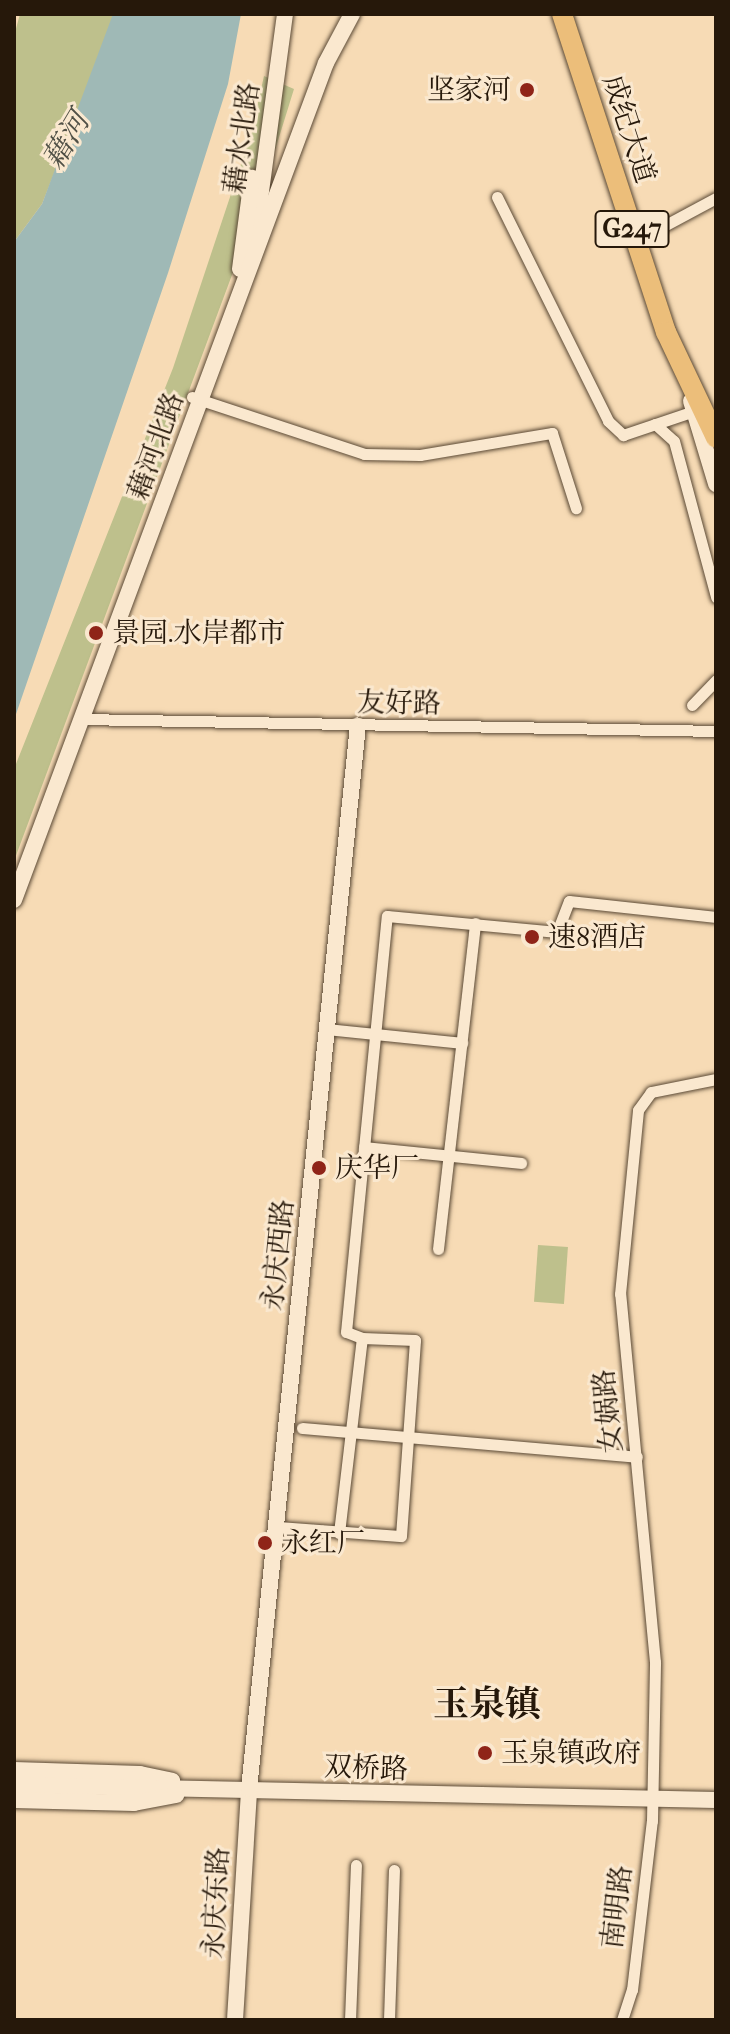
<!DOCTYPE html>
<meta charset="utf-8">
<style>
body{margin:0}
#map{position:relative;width:730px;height:2034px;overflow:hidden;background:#f7dbb5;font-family:"IM FELL French Canon","Noto Serif SC",serif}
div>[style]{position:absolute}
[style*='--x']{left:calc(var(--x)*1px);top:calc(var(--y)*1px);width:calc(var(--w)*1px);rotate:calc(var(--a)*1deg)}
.green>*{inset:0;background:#bec08c;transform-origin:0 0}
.water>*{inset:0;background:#9fb9b6}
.roads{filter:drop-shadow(0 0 2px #5a4935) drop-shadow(0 0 2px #5a4935)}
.street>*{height:11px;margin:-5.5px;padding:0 5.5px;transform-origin:5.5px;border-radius:5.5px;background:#fae8cf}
.secondary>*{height:16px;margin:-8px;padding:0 8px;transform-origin:8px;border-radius:8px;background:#fae8cf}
.highway>*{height:20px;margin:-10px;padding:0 10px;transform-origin:10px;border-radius:10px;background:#ecbe7a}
.dots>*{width:22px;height:22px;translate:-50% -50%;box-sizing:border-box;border:4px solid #fae8cf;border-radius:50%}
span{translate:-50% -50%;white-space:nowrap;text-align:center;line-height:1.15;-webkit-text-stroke:6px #fae8cf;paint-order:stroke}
.shield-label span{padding:2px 6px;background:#fae8cf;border:2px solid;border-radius:6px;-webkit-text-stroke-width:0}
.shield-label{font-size:26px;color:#26180a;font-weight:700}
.poi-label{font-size:28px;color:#26180a}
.right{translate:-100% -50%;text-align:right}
.left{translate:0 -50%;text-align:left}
.street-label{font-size:28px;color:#26180a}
.water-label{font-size:30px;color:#505046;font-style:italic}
.district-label{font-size:36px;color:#26180a;font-weight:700}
.frame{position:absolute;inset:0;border:16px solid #26180a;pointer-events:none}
</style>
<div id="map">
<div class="green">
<i style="clip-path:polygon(20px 14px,113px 14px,113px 23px,42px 204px,14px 242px,14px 36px)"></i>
<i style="clip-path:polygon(264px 76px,294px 89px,258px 205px,14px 861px,14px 769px,173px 368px,251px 134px)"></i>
<i style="left:538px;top:1245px;width:30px;height:57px;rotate:4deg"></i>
</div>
<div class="water">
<i style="clip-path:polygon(113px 14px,241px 14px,228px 84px,168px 273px,14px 720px,14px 242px,42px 204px)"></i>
</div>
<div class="roads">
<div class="street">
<i style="--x:497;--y:197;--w:250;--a:63.6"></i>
<i style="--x:608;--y:421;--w:21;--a:43"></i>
<i style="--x:623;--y:435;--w:75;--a:-18.7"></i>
<i style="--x:660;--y:228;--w:64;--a:-28.2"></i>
<i style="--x:192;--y:397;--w:181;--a:18.3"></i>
<i style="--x:364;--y:454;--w:56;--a:1"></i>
<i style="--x:420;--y:455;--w:134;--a:-9.5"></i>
<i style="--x:552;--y:433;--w:79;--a:72.3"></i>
<i style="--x:655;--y:424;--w:25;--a:42"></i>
<i style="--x:674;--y:441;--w:162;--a:74.9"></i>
<i style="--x:692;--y:705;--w:35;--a:-46"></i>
<i style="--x:82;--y:719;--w:634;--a:1.08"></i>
<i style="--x:327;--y:1029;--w:136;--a:5.9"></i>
<i style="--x:364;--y:1147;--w:158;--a:5.8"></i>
<i style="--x:438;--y:1249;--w:328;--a:-83.5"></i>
<i style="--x:302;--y:1428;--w:336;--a:4.9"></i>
<i style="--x:277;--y:1527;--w:124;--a:4.2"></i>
<i style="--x:401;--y:1536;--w:196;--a:-85.9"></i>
<i style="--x:415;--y:1340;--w:53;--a:-177.8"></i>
<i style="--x:339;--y:1533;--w:196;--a:-83.3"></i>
<i style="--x:362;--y:1338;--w:17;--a:-159"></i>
<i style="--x:346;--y:1332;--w:418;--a:-84.4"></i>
<i style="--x:387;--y:916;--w:171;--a:5.4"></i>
<i style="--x:557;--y:932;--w:33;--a:-69"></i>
<i style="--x:569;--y:901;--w:148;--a:6.2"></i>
<i style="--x:350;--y:2020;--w:155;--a:-87.8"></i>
<i style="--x:389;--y:2020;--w:150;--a:-88.1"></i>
<i style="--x:622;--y:2020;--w:32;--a:-72"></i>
<i style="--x:632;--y:1990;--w:170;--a:-83.3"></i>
<i style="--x:652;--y:1821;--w:159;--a:-88.9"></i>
<i style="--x:655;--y:1662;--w:370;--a:-95.4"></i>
<i style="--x:620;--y:1294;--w:185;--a:-84.4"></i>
<i style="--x:638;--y:1110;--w:22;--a:-54"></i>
<i style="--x:651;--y:1092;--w:66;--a:-11.3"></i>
</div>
<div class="secondary">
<i style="--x:255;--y:236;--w:224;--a:-82.3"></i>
<i style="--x:240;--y:269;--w:92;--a:-82.5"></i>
<i style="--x:691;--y:401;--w:87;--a:73.2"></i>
<i style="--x:14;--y:900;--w:893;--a:-69.56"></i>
<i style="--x:326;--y:63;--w:55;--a:-62"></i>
<i style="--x:14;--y:1770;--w:126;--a:1.8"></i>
<i style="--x:140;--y:1774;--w:33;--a:12"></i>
<i style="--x:14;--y:1785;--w:702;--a:1.22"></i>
<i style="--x:14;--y:1800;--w:120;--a:1.4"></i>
<i style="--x:134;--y:1803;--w:43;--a:-10.8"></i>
<i style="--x:235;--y:2020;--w:231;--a:-86.5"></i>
<i style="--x:249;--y:1789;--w:1069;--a:-84.15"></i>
</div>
<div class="highway">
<i style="--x:562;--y:14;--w:335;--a:71.9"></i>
<i style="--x:666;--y:332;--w:117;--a:64.7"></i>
</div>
</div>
<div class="dots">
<i style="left:527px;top:90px;background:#8f2418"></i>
<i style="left:96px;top:633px;background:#8f2418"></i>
<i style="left:532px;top:937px;background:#8f2418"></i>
<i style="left:319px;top:1168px;background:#8f2418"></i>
<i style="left:265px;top:1543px;background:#8f2418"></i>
<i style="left:485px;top:1753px;background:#8f2418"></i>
</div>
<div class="shield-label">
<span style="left:632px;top:229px">G247</span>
</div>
<div class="poi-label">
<span class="right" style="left:511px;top:90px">坚家河</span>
<span class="left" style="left:112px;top:633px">景园.水岸都市</span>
<span class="left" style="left:548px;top:937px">速8酒店</span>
<span class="left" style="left:335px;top:1168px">庆华厂</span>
<span class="left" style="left:281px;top:1543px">永红厂</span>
<span class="left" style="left:501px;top:1753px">玉泉镇政府</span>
</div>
<div class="street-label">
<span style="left:629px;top:129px;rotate:72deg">成纪大道</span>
<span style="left:242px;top:138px;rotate:-82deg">藉水北路</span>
<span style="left:156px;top:446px;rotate:-70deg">藉河北路</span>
<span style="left:399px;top:703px;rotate:1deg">友好路</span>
<span style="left:278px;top:1255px;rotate:-84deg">永庆西路</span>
<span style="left:608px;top:1411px;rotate:-96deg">女娲路</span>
<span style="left:366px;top:1768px;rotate:2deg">双桥路</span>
<span style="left:216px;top:1903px;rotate:-87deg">永庆东路</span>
<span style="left:617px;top:1907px;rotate:-83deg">南明路</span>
</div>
<div class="water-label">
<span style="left:67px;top:141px;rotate:-59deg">藉河</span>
</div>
<div class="district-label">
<span style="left:487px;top:1705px">玉泉镇</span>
</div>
<div class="frame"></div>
</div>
